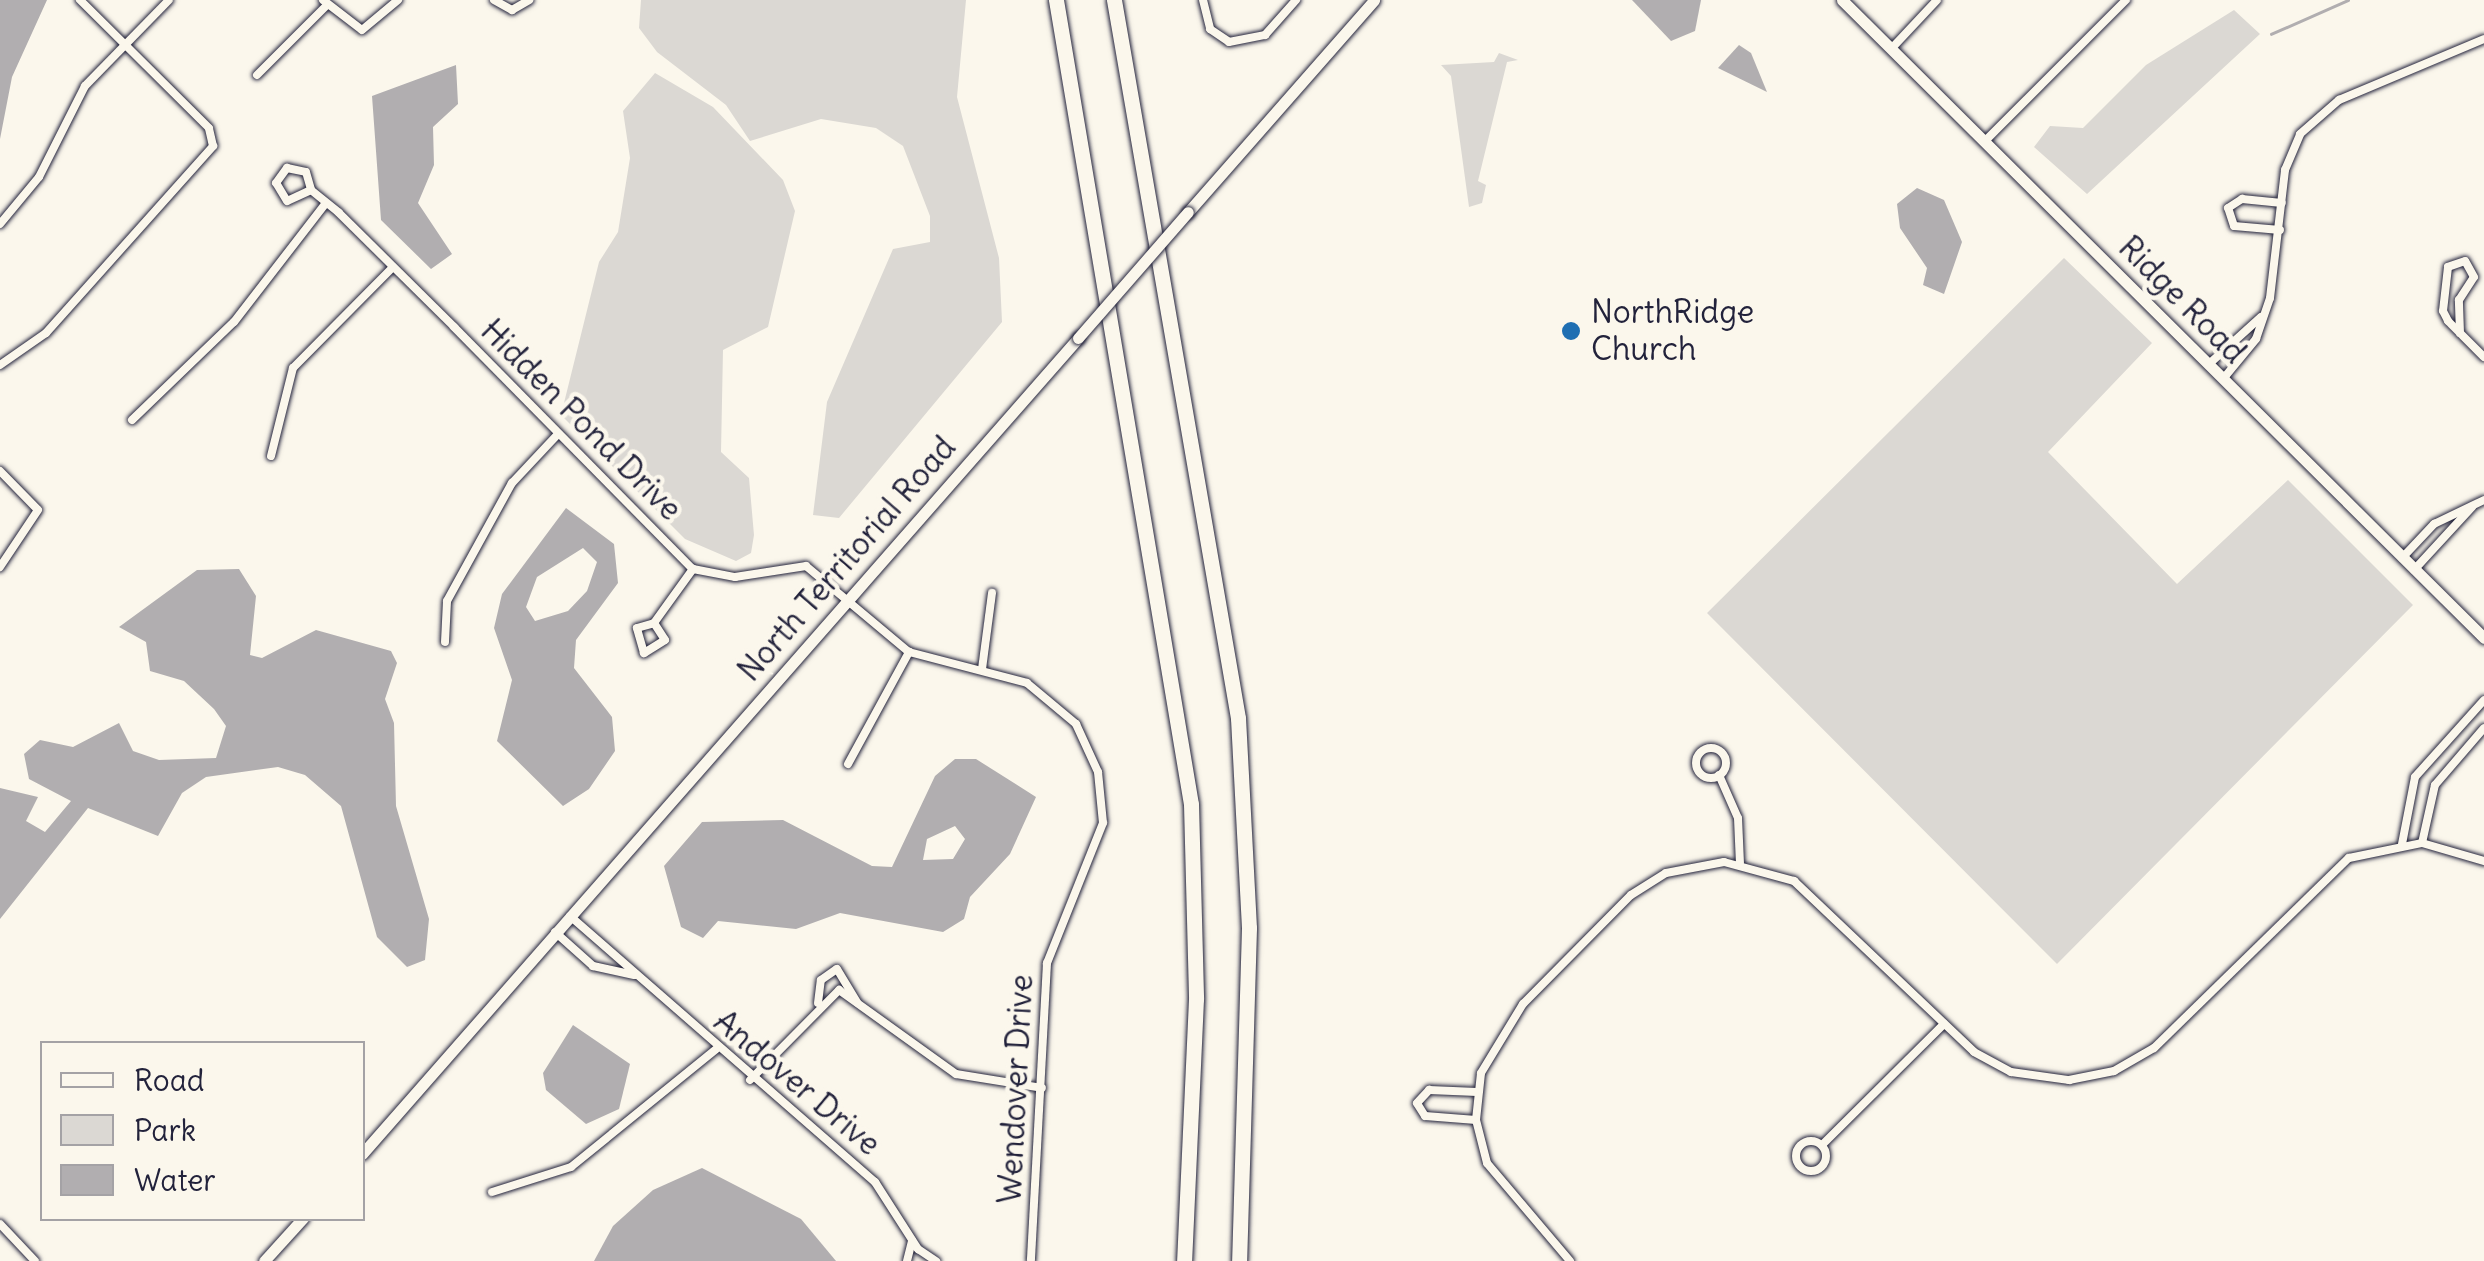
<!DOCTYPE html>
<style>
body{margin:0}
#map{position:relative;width:2484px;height:1261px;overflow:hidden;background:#fbf7ec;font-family:Delius,sans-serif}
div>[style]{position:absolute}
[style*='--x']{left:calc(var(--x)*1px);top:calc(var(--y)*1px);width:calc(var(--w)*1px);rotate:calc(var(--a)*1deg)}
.green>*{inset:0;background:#dbd8d3}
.water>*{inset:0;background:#b1aeb0}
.stream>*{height:2.5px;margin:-1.25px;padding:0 1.25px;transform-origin:1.25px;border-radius:1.25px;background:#b1aeb0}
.roads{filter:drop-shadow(0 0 2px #22223b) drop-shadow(0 0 2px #22223b)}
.street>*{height:8px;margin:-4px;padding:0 4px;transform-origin:4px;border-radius:4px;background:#fbf7ec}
.street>.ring{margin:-4px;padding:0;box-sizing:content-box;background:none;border:8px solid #fbf7ec;border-radius:50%}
.secondary>*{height:11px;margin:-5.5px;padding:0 5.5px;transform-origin:5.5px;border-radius:5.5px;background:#fbf7ec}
.highway>*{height:15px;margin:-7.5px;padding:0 7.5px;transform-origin:7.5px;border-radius:7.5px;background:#fbf7ec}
.bridges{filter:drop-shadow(0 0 2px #22223b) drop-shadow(0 0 2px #22223b)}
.secondary-bridge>*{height:11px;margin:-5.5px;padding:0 5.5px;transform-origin:5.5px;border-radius:5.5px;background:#fbf7ec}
.dots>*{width:28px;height:28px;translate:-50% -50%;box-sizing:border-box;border:5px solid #fbf7ec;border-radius:50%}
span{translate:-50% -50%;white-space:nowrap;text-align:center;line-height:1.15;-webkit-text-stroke:9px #fbf7ec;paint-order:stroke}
.street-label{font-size:32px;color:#22223b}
.poi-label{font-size:32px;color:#22223b}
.left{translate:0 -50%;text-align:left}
.legend{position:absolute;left:40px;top:1041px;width:325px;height:180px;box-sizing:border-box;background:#fbf7ec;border:2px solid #a4a2a5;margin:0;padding:12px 18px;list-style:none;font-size:30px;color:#22223b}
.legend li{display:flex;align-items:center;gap:20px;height:50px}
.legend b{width:50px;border:2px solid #a4a2a5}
</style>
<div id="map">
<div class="green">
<i style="clip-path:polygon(641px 0,966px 0,957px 97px,999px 258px,1002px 322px,839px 518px,813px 515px,827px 402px,893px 249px,930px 242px,930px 216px,903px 146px,876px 128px,821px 119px,750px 141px,726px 105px,657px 52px,639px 28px)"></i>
<i style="clip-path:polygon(2234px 10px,2260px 34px,2087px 194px,2034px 147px,2050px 126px,2083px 128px,2146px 65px)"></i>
<i style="clip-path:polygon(1499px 53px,1518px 60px,1507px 62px,1478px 181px,1486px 185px,1482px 203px,1469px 207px,1451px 76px,1441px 65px,1494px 62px)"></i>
<i style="clip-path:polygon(655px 73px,713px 107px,783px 180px,795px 211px,768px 327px,723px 350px,721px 452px,749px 478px,754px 535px,751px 553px,736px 561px,685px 539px,561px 415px,599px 262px,618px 232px,630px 158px,623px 111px)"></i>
<i style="clip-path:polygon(2064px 258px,2152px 343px,2048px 452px,2177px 584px,2288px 480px,2413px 605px,2057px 964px,1707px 613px)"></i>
</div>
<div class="water">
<i style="clip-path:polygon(0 0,47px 0,12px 77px,0 139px)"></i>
<i style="clip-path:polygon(1632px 0,1701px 0,1695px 31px,1671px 41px)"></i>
<i style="clip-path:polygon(1739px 45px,1751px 53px,1767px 92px,1718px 68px)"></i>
<i style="clip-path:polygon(456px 65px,458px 104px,433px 127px,434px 165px,418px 203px,452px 254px,431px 269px,381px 220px,372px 96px)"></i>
<i style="clip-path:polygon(1917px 188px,1944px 200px,1962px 242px,1944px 294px,1923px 285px,1927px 268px,1900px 228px,1897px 204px)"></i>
<i style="clip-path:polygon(evenodd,566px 508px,614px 544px,618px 583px,576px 640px,574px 668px,612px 717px,615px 751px,589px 789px,563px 806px,497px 741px,512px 680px,494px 628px,502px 594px,566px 508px,583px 548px,597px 562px,587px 591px,568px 611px,535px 621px,526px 607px,537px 577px,583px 548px)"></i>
<i style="clip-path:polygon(239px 569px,256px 596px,250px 655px,262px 658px,316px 630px,391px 651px,397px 663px,385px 699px,394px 723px,396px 806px,429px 919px,425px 960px,407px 967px,377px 937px,341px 806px,305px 775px,278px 767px,206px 777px,182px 793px,158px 836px,88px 808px,0 919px,0 788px,38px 797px,26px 821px,45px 832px,71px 801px,29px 779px,24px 754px,40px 740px,73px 747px,119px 723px,133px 751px,159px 760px,216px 758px,226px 726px,214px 709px,184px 681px,150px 671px,146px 642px,119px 627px,197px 570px)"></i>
<i style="clip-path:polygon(evenodd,955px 759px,976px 759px,1036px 797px,1010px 854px,970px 897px,964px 919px,943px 932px,840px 913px,796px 929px,718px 921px,703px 938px,681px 927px,664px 866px,702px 822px,783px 820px,872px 866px,892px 867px,935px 776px,955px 759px,955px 826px,965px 839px,953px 859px,923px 860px,927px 839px,955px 826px)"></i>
<i style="clip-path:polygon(573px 1025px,630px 1064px,619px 1109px,586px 1124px,546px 1090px,543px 1073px)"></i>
<i style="clip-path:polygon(702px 1168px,801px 1219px,836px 1261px,594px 1261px,613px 1226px,653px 1190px)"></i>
</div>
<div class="stream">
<i style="--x:2271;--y:34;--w:84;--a:-23.8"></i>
</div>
<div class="roads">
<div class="street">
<i style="--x:323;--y:0;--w:49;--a:37.6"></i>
<i style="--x:362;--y:30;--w:47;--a:-39.8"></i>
<i style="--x:494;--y:0;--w:21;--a:29"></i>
<i style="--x:512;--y:10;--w:20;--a:-30"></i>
<i style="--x:1203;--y:0;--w:30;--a:76"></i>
<i style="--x:1210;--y:29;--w:23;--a:34"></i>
<i style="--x:1229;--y:42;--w:37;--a:-11"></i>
<i style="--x:1265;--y:35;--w:47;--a:-48.5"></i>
<i style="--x:1891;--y:49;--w:67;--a:-46.8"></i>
<i style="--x:257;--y:75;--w:99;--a:-45"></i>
<i style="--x:1984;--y:142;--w:201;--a:-45"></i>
<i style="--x:311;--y:190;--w:26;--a:155"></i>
<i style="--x:287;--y:201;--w:21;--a:-121"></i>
<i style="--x:276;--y:183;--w:19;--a:-54"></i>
<i style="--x:287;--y:168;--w:19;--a:12"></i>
<i style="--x:306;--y:172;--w:19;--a:74"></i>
<i style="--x:311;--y:190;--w:36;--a:39"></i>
<i style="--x:339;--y:213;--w:162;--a:44.7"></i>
<i style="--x:454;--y:327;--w:340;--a:45.4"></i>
<i style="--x:693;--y:569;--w:43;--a:10.8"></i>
<i style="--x:735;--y:577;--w:72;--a:-8.8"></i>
<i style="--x:806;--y:566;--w:134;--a:39.9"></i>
<i style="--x:909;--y:652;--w:122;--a:14.7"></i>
<i style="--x:1027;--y:683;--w:64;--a:39.9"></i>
<i style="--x:1076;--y:724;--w:53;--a:65.4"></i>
<i style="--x:1098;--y:772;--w:51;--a:84.4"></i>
<i style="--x:1103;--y:823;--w:151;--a:111.8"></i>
<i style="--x:1047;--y:963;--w:298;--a:93.1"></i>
<i style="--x:0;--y:224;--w:61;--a:-50.3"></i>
<i style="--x:39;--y:177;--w:102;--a:-63.2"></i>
<i style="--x:85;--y:86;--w:120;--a:-45.7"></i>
<i style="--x:2280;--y:230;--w:46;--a:-175"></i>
<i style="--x:2234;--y:226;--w:19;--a:-108"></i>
<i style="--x:2228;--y:208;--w:17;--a:-33"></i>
<i style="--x:2242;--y:199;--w:40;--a:5.7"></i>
<i style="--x:2460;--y:333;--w:33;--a:-92"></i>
<i style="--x:2459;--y:300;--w:27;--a:-57"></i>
<i style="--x:2474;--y:277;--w:18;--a:-119"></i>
<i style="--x:2465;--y:261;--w:18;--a:161"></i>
<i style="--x:2448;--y:267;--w:44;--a:96.5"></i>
<i style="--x:2443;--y:311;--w:11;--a:63"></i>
<i style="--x:2448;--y:321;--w:51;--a:45"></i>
<i style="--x:2209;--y:364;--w:70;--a:-42.1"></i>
<i style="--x:0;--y:365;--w:56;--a:-34.8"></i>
<i style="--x:46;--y:333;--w:251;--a:-48.2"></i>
<i style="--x:213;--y:146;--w:18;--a:-103"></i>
<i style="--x:209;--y:128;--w:182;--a:-135.2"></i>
<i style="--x:2223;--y:379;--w:52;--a:-50.5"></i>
<i style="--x:2256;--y:339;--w:43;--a:-71.1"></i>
<i style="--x:2270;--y:298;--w:129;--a:-83.3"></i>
<i style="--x:2285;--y:170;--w:39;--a:-67"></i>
<i style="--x:2300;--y:134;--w:52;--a:-41.1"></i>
<i style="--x:2339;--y:100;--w:157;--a:-22.8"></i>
<i style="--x:132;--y:420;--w:141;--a:-43.9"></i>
<i style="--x:234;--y:322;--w:150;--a:-52.3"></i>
<i style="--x:271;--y:456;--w:91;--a:-76"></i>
<i style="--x:293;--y:368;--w:139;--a:-45.3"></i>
<i style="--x:0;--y:471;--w:54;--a:45.7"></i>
<i style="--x:38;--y:510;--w:69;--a:123.7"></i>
<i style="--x:2402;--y:558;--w:47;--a:-46.7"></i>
<i style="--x:2434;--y:524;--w:55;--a:-25.6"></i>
<i style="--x:2414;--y:570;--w:86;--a:-47.4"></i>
<i style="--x:654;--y:623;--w:20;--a:57"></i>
<i style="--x:665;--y:640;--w:25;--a:148"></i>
<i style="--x:644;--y:653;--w:26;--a:-106"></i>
<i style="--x:637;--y:628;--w:18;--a:-16"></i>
<i style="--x:654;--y:623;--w:67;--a:-54.2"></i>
<i style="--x:445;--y:642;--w:41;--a:-87.2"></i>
<i style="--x:447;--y:601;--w:135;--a:-61.2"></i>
<i style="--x:512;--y:483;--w:67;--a:-46.8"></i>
<i style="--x:982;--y:669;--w:77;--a:-82.5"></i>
<i class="ring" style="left:1696px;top:748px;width:22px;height:22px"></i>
<i style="--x:848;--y:764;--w:128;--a:-61.4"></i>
<i style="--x:1719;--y:775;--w:47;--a:66.2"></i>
<i style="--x:1738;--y:818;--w:45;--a:87.5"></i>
<i style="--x:2422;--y:843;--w:59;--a:-77.4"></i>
<i style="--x:2435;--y:785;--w:75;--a:-49.3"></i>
<i style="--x:2402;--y:844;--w:68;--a:-79"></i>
<i style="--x:2415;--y:777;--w:103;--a:-48.1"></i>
<i style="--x:570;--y:916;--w:405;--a:41.1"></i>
<i style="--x:875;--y:1182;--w:80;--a:57.3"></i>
<i style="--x:918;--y:1249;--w:22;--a:34"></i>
<i style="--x:555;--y:932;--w:51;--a:41.8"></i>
<i style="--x:593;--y:966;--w:42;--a:12.4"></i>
<i style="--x:818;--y:1003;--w:23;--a:-83"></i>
<i style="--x:821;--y:980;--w:19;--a:-35"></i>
<i style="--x:837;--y:969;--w:39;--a:59"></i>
<i style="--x:750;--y:1080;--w:127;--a:-45.3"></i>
<i style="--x:839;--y:990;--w:144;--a:35.7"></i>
<i style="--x:956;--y:1074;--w:87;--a:9.2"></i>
<i style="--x:1476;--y:1120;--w:51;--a:-175.5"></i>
<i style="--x:1425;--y:1116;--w:15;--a:-122"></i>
<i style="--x:1417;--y:1103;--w:18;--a:-47"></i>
<i style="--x:1429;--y:1090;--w:48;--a:2.4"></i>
<i class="ring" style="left:1796px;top:1141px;width:22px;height:22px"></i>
<i style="--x:1822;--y:1145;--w:172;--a:-44.8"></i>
<i style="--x:492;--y:1192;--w:83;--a:-17.6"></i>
<i style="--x:571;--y:1167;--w:187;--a:-39.1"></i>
<i style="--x:0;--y:1224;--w:51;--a:46.6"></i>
<i style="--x:907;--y:1261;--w:21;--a:-76"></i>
<i style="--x:1570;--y:1261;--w:128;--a:-130.3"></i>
<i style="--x:1487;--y:1163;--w:44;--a:-104.3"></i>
<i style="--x:1476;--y:1120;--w:47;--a:-83.9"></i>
<i style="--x:1481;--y:1073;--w:81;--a:-58.7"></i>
<i style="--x:1523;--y:1004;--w:153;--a:-45.3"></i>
<i style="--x:1631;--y:895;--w:41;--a:-32.2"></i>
<i style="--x:1666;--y:873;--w:59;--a:-10.7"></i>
<i style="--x:1724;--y:862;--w:73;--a:15.2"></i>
<i style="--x:1794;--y:881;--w:248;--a:43.5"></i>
<i style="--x:1974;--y:1052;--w:42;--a:28.4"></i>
<i style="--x:2011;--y:1072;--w:59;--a:7.9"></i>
<i style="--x:2069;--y:1080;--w:46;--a:-11.3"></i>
<i style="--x:2114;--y:1071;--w:46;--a:-29.9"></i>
<i style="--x:2154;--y:1048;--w:272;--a:-44.3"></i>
<i style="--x:2349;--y:858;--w:75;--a:-11.6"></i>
<i style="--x:2422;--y:843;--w:65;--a:16.2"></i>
</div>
<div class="secondary">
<i style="--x:1842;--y:0;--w:905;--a:44.82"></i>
<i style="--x:1188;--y:212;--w:282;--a:-48.7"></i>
<i style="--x:362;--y:1154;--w:1086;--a:-48.73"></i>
<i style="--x:264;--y:1261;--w:58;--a:-47.8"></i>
</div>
<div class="highway">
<i style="--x:1056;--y:0;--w:815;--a:80.47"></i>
<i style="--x:1191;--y:804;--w:195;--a:88.5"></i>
<i style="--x:1196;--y:999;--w:262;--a:92.6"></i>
<i style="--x:1114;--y:0;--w:729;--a:80.2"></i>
<i style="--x:1238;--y:718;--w:210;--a:87"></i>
<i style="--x:1249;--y:928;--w:333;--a:91.7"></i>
</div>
</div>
<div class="bridges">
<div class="secondary-bridge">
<i style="--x:1078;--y:338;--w:167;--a:-48.9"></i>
</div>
</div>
<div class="dots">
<i style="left:1571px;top:331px;background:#1f6fb2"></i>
</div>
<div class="street-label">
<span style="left:2182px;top:300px;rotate:45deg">Ridge Road</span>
<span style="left:581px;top:420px;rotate:45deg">Hidden Pond Drive</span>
<span style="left:847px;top:559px;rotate:-49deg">North Territorial Road</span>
<span style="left:797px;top:1083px;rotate:40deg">Andover Drive</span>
<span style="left:1016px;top:1089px;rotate:-87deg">Wendover Drive</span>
</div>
<div class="poi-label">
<span class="left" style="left:1591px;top:331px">NorthRidge<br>Church</span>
</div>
<ul class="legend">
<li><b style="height:12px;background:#fbf7ec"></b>Road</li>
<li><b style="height:28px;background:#dbd8d3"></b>Park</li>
<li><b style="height:28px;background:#b1aeb0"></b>Water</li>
</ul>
</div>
